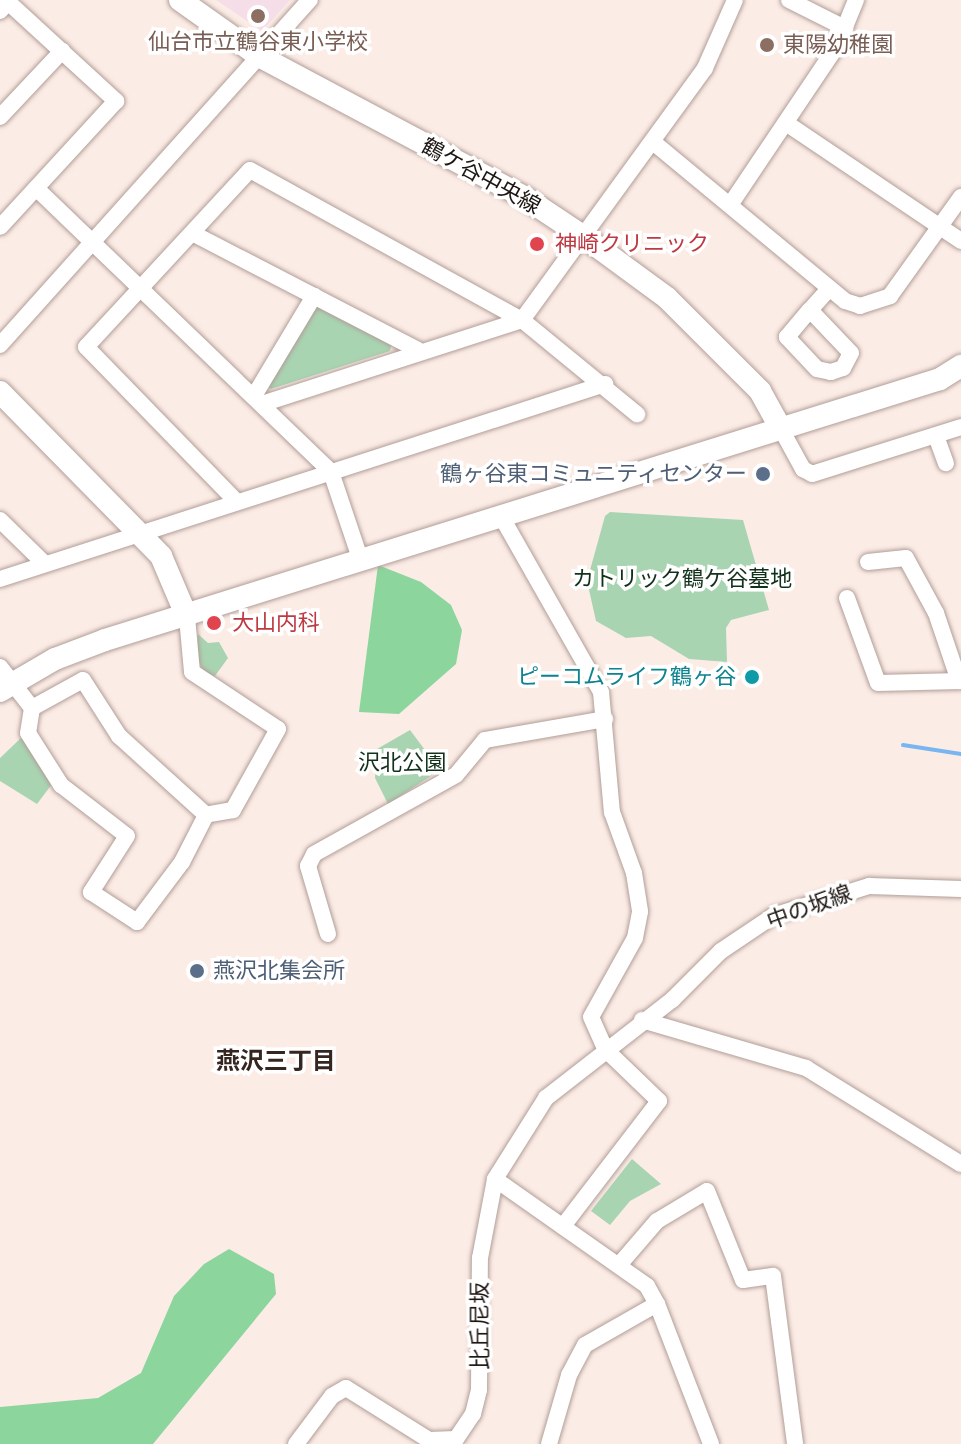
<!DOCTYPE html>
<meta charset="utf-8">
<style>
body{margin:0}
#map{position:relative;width:961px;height:1444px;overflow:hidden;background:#fcece6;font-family:Cabin,"Noto Sans JP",sans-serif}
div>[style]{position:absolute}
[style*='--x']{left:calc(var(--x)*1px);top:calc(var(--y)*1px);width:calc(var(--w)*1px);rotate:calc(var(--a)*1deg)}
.education>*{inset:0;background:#f6dee9}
.green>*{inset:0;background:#a9d4b2}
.forest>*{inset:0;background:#8cd59d}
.stream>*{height:4px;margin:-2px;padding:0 2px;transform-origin:2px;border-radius:2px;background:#78b5f1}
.roads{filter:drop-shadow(0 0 2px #b19e97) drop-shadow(0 0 2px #b19e97)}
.street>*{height:16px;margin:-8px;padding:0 8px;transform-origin:8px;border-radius:8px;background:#fff}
.secondary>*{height:22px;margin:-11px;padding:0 11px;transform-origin:11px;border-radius:11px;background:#fff}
.dots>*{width:22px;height:22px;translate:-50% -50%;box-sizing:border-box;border:4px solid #fff;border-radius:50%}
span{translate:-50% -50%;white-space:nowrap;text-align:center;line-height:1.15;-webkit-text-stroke:7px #fff;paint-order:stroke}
.education-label{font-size:22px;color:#785e54}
.left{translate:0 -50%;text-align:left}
.street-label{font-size:22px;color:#1c1512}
.health-label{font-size:22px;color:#be3a42}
.service-label{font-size:22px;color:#4e5e75}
.right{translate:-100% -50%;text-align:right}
.park-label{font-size:22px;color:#12311b}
.culture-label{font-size:22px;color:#0d838f}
.neighbourhood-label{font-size:24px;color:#352620;font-weight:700}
</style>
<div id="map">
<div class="education">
<i style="clip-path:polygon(216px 0,290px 0,262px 31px)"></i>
</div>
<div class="green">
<i style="clip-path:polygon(315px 302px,392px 341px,390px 351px,271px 389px,265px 385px)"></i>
<i style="clip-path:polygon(610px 512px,743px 520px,769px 610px,731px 620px,726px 628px,727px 662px,689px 659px,651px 636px,626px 638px,596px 621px,587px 581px,605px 516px)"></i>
<i style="clip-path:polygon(198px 634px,208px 643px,219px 642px,228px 658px,215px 676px,204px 672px,196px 656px)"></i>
<i style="clip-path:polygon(410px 730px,440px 770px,388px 804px,375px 778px,377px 749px)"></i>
<i style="clip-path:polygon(22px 737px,52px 784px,37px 804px,0 781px,0 758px)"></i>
<i style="clip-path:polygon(632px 1159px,661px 1184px,630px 1201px,610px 1225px,591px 1211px)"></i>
</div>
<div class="forest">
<i style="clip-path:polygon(378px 565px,421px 582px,451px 605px,462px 630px,456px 664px,399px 714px,359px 712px)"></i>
<i style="clip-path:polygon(229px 1249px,274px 1274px,276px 1294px,153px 1444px,0 1444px,0 1407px,98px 1398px,141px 1373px,174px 1296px,204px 1264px)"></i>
</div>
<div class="stream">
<i style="--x:903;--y:745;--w:59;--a:8.8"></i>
</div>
<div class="roads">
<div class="street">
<i style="--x:789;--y:0;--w:63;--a:26.6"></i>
<i style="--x:0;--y:11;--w:12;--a:-48"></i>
<i style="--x:8;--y:2;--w:147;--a:42.5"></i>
<i style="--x:116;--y:101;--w:171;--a:132.6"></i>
<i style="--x:0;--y:117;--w:91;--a:-46.8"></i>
<i style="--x:786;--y:123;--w:211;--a:34"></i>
<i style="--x:653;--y:142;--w:249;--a:39.6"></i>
<i style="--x:845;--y:301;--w:16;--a:18"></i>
<i style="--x:860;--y:306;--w:32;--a:-18"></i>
<i style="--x:890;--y:296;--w:122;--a:-54.4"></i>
<i style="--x:36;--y:188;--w:409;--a:43.9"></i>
<i style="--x:331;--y:472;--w:94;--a:71.4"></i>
<i style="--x:730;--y:205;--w:194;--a:-56.1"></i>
<i style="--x:838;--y:44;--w:48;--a:-67.8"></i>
<i style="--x:194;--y:234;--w:252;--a:27.4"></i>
<i style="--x:810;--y:310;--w:59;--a:46.4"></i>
<i style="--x:851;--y:353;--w:17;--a:118"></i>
<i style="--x:843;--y:368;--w:13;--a:162"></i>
<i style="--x:831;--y:372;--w:14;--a:-168"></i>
<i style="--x:817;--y:369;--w:44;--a:-133.2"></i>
<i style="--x:787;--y:337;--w:35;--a:-50"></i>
<i style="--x:810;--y:310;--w:28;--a:-48"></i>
<i style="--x:0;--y:345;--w:464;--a:-48.1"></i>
<i style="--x:254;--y:396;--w:117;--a:-59"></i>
<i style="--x:262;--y:404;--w:273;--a:-17.9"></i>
<i style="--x:522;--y:320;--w:311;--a:-54"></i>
<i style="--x:705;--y:68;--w:74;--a:-66.2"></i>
<i style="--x:781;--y:429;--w:46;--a:61.2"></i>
<i style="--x:803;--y:469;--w:10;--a:29"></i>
<i style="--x:812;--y:474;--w:156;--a:-17.5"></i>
<i style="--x:936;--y:436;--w:29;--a:70"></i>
<i style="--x:236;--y:501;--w:215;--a:-134.2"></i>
<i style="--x:86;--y:347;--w:241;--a:-47.2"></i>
<i style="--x:250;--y:170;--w:311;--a:28.9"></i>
<i style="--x:522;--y:320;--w:149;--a:39.3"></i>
<i style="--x:501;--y:516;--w:202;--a:60.4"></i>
<i style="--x:601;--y:692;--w:121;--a:84.8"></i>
<i style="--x:612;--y:812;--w:65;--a:70.2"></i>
<i style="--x:634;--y:873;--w:39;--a:81"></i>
<i style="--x:640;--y:912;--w:26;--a:101"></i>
<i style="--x:635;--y:938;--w:90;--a:119.1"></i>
<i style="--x:591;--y:1017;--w:35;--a:66"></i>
<i style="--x:605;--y:1049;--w:75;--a:43.9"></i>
<i style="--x:659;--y:1101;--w:158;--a:127.5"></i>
<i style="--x:0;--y:520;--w:60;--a:44.3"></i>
<i style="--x:868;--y:562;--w:38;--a:-6"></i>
<i style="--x:906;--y:558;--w:63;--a:61.4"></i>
<i style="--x:936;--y:613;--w:72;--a:71.3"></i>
<i style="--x:0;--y:579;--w:636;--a:-17.86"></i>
<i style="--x:847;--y:598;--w:90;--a:70"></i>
<i style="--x:878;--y:683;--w:83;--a:-1.4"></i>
<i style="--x:187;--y:617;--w:55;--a:84.8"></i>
<i style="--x:192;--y:672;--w:103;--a:33.5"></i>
<i style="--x:278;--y:729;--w:93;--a:119.1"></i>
<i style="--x:233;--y:810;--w:27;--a:170"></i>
<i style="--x:0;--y:667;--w:52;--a:52"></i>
<i style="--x:32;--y:708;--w:58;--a:-28.8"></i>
<i style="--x:83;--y:680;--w:67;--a:57.3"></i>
<i style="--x:119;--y:736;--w:118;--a:42.2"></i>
<i style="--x:32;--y:708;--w:25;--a:99"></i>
<i style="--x:28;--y:733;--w:62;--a:57.6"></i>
<i style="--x:61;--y:785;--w:83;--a:37.7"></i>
<i style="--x:127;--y:836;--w:67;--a:122.7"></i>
<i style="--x:91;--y:892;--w:55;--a:33.1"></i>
<i style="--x:137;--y:922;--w:75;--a:-53.1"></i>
<i style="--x:182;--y:862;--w:53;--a:-62.9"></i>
<i style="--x:328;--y:934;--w:71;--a:-106.4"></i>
<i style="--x:308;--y:866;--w:13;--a:-63"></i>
<i style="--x:314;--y:854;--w:162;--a:-29.1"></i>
<i style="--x:456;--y:775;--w:45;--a:-50.4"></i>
<i style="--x:485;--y:740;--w:122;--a:-9.9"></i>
<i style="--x:642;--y:1020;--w:171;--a:16.3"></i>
<i style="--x:806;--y:1068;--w:182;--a:31.8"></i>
<i style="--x:495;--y:1179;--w:186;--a:35.1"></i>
<i style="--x:647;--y:1286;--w:21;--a:61"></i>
<i style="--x:619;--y:1265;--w:58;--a:-49.2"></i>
<i style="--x:657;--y:1221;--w:58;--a:-31"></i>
<i style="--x:707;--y:1191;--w:96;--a:68"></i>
<i style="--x:743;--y:1280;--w:30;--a:-8"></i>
<i style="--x:773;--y:1276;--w:169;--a:82.5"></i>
<i style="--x:296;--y:1444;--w:60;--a:-53.1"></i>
<i style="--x:332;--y:1396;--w:16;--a:-30"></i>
<i style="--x:346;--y:1388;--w:98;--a:32.1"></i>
<i style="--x:429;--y:1440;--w:27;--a:-2"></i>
<i style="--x:456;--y:1439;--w:30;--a:-56"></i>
<i style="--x:473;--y:1414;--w:25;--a:-76"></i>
<i style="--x:479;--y:1390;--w:132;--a:-89.6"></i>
<i style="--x:480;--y:1258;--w:80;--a:-79.2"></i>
<i style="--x:495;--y:1179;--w:96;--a:-57.8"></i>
<i style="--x:546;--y:1098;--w:160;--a:-37.9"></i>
<i style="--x:672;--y:1000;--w:69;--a:-45"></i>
<i style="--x:721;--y:951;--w:63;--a:-33.9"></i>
<i style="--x:773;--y:916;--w:101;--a:-17.4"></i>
<i style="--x:869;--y:886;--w:92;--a:1.9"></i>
<i style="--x:549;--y:1444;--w:72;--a:-73.8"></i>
<i style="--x:569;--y:1375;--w:34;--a:-62"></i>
<i style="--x:585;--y:1345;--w:83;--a:-29.7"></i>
<i style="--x:657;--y:1304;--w:150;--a:68.9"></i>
</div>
<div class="secondary">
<i style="--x:180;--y:0;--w:97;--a:35.3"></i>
<i style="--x:259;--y:56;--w:300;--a:28"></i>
<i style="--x:524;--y:197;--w:72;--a:33.7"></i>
<i style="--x:584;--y:237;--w:103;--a:36.3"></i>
<i style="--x:667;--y:298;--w:132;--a:45"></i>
<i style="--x:760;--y:391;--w:43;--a:61.1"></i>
<i style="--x:0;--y:392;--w:230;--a:45.5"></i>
<i style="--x:161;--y:556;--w:66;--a:66.9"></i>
<i style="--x:0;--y:691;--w:64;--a:-30.2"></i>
<i style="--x:55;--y:659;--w:53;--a:-20.8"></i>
<i style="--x:105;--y:640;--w:875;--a:-17.36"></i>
<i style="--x:940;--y:379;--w:25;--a:-32"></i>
</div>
</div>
<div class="dots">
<i style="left:258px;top:16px;background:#8d6e63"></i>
<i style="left:767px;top:45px;background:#8d6e63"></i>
<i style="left:537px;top:244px;background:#e0444e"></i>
<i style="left:763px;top:474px;background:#5c6f8a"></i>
<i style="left:214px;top:623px;background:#e0444e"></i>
<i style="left:752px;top:677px;background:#0f9aa8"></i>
<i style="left:197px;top:971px;background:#5c6f8a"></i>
</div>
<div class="education-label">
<span style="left:258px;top:42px">仙台市立鶴谷東小学校</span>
<span class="left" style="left:783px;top:45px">東陽幼稚園</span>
</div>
<div class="street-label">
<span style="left:481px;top:176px;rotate:29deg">鶴ケ谷中央線</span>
<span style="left:809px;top:907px;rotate:-20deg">中の坂線</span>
<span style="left:480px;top:1326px;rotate:-90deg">比丘尼坂</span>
</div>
<div class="health-label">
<span class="left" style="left:555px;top:244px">神崎クリニック</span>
<span class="left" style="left:232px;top:623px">大山内科</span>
</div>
<div class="service-label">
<span class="right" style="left:747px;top:474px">鶴ヶ谷東コミュニティセンター</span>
<span class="left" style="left:213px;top:971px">燕沢北集会所</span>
</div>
<div class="park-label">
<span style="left:682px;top:579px">カトリック鶴ケ谷墓地</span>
<span style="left:402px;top:763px">沢北公園</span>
</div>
<div class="culture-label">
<span class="right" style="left:736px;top:677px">ピーコムライフ鶴ヶ谷</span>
</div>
<div class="neighbourhood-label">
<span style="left:276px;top:1061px">燕沢三丁目</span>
</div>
</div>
